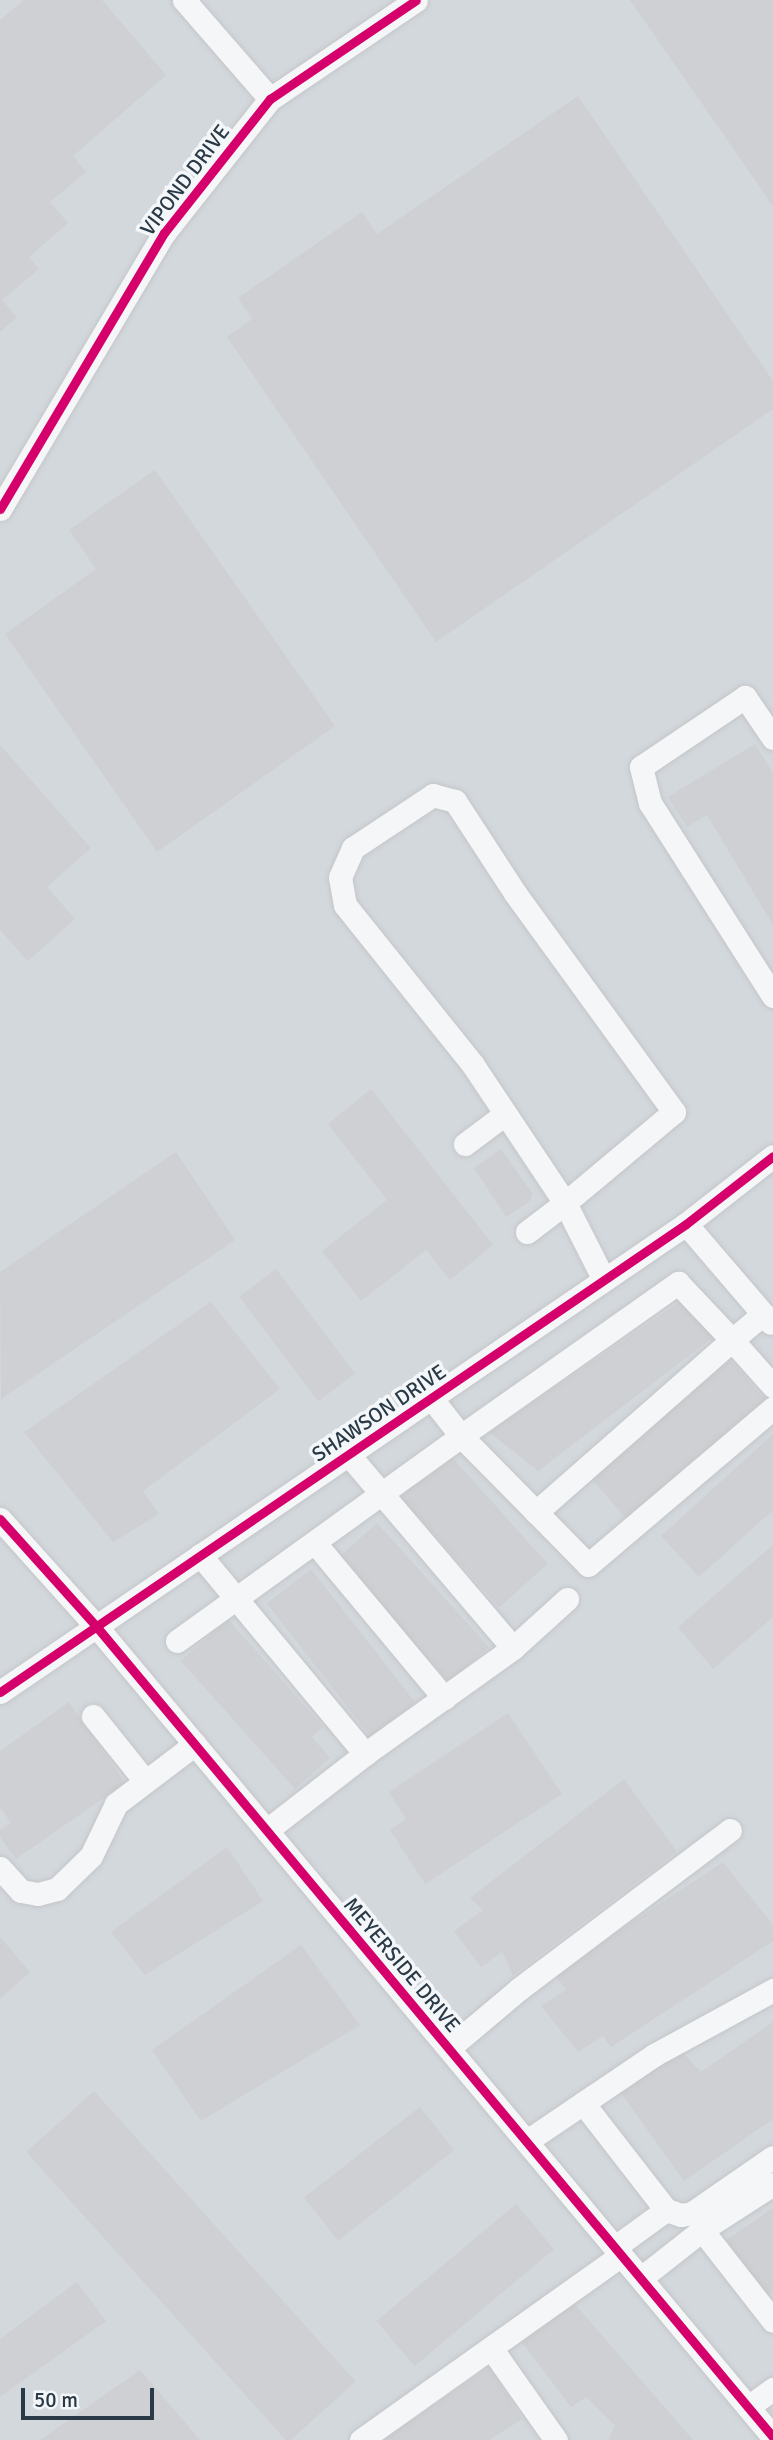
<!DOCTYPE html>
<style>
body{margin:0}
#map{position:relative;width:773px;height:2440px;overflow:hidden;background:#e6e8ea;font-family:Signika,sans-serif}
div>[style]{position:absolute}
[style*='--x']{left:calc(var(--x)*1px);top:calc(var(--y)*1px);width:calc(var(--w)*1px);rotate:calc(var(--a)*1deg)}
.built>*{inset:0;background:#d3d8dd;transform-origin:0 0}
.building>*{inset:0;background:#ced0d3;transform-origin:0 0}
.roads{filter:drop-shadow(0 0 2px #c4c6c8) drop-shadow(0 0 2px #c4c6c8)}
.minor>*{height:23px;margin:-11.5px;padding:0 11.5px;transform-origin:11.5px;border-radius:11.5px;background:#f5f6f7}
.cycleway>*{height:9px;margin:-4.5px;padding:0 4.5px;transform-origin:4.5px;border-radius:4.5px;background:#d6006c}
span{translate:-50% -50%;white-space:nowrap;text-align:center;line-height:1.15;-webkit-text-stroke:7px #f4f7f9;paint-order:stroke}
.street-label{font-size:21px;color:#2a3946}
.scale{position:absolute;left:21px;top:2388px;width:133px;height:32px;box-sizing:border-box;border:4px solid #2a3946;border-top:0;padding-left:9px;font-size:21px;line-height:24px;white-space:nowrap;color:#2a3946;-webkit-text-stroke:5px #f4f7f9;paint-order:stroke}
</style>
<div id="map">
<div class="built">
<i style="left:0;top:0;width:773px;height:2440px"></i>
</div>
<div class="building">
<i style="clip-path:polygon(24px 0,102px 0,166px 75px,73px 156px,86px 172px,50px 202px,68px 223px,29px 257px,39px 269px,2px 300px,17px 317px,0 332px,0 20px)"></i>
<i style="clip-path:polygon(630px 0,773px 0,773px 206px)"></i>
<i style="clip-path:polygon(578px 96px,773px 381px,773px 409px,436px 642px,227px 337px,252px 319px,238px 298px,362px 212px,377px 234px)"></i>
<i style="clip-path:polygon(155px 470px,335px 726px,157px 852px,5px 634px,96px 569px,69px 530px)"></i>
<i style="clip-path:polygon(755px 744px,773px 773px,773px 925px,707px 815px,687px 827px,668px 797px)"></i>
<i style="clip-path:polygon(0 745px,91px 848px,47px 887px,75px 919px,28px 961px,0 930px)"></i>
<i style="clip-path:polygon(371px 1089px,493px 1245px,450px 1280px,426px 1250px,361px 1301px,322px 1251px,387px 1200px,328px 1124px)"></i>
<i style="clip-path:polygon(501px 1149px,532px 1193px,530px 1201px,506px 1217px,474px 1168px)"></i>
<i style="clip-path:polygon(176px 1152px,235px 1240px,1px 1399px,0 1272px)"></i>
<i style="left:276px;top:1269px;width:131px;height:46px;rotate:53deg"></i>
<i style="clip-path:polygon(686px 1298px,720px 1332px,538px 1471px,489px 1432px)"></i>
<i style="clip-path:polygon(211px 1302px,280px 1389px,143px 1491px,159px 1514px,113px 1542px,24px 1432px)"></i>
<i style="left:729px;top:1358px;width:55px;height:183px;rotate:49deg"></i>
<i style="clip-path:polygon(773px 1434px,773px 1510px,699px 1577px,661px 1536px)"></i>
<i style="left:448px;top:1453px;width:149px;height:65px;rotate:48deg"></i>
<i style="left:377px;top:1523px;width:167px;height:53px;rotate:48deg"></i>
<i style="clip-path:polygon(773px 1545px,773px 1617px,713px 1669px,678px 1627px)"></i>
<i style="left:311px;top:1569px;width:169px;height:56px;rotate:52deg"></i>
<i style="clip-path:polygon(228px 1619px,323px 1727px,312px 1737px,330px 1758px,295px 1789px,181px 1661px)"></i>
<i style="clip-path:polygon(69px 1702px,125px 1783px,16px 1859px,0 1837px,0 1830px,11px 1823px,0 1807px,0 1751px)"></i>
<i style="clip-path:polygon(508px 1713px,562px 1794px,425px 1884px,390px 1830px,406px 1819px,389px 1792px)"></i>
<i style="clip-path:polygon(624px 1779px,677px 1852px,513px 1975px,502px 1952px,481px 1967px,454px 1931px,483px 1910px,470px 1898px)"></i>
<i style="clip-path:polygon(227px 1847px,263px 1901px,145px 1975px,111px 1932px)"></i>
<i style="clip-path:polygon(723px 1862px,773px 1925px,773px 1941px,611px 2047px,603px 2036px,578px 2052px,541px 2006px,566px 1990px,554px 1974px)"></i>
<i style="clip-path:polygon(0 1937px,30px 1972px,0 1999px)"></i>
<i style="clip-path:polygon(301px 1945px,360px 2025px,201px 2121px,152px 2050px)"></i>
<i style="clip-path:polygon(773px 2022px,773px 2119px,684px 2181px,621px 2093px,679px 2049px,701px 2072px)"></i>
<i style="left:94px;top:2091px;width:391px;height:91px;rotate:48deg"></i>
<i style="left:420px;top:2107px;width:55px;height:147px;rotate:52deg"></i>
<i style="left:516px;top:2204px;width:59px;height:182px;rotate:50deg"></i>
<i style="clip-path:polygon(773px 2208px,773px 2292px,764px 2298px,726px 2240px)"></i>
<i style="clip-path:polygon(77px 2282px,106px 2321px,0 2397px,0 2339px)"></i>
<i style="clip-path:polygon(573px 2302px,693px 2440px,608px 2440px,615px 2426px,586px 2397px,571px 2407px,515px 2333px)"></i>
<i style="clip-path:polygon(490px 2367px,522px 2419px,489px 2440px,382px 2440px)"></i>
<i style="clip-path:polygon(140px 2370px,200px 2440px,40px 2440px)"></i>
</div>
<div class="roads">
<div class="minor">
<i style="--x:184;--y:0;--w:131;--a:49"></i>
<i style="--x:0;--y:509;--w:321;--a:-59.3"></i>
<i style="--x:164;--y:233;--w:171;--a:-51.7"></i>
<i style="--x:270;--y:99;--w:176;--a:-34.1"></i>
<i style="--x:773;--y:738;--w:50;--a:-124.3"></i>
<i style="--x:745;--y:697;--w:125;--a:146.1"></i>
<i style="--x:641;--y:767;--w:37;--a:76"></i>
<i style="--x:650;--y:803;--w:229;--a:57.5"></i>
<i style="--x:465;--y:1144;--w:50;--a:-36.9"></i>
<i style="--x:686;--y:1224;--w:130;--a:49.4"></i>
<i style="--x:527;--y:1232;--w:48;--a:-37.3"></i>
<i style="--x:565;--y:1203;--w:142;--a:-39.9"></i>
<i style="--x:674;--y:1112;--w:271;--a:-126"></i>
<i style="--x:515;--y:893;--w:110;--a:-123.1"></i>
<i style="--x:455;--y:801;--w:23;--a:-165"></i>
<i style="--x:433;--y:795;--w:96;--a:146.5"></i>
<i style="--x:353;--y:848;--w:32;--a:114"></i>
<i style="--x:340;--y:877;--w:28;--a:80"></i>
<i style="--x:345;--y:905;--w:205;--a:51.3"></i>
<i style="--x:473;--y:1065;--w:166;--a:56.3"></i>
<i style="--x:565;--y:1203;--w:86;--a:63.1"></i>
<i style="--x:763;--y:1314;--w:40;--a:140"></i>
<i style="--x:732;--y:1340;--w:261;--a:138.7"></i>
<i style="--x:536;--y:1512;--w:107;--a:-134.6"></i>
<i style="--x:461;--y:1436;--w:266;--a:-35.2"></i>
<i style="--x:678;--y:1283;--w:79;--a:46.5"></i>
<i style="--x:732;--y:1340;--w:62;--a:48.3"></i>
<i style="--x:536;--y:1512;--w:74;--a:45.5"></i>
<i style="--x:588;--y:1565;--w:243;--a:-40.3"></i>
<i style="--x:0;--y:1519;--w:144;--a:48.1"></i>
<i style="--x:96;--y:1626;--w:1056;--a:50.15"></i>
<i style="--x:315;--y:1543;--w:202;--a:50.2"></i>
<i style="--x:200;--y:1555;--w:259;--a:50.3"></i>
<i style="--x:365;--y:1754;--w:182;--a:-35.6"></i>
<i style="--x:513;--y:1648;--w:255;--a:-130.4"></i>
<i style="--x:177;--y:1641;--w:350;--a:-35.8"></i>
<i style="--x:461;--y:1436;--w:47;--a:-128.1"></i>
<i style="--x:513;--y:1648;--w:73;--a:-42.2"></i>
<i style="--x:0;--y:1692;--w:830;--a:-34.3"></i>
<i style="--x:686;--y:1224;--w:110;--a:-38"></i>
<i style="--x:93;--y:1716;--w:83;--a:51.3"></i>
<i style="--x:267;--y:1830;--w:124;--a:-37.8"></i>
<i style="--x:0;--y:1868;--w:31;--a:48"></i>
<i style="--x:21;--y:1891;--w:17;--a:10"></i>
<i style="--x:38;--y:1894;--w:20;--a:-15"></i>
<i style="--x:57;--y:1889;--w:47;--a:-44.1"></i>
<i style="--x:91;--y:1856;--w:58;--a:-64.3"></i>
<i style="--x:116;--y:1804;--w:99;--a:-37.2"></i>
<i style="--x:449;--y:2048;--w:92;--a:-40.1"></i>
<i style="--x:519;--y:1989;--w:264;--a:-37"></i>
<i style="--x:583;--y:2103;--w:135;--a:52.2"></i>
<i style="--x:527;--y:2141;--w:153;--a:-34.1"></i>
<i style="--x:654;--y:2055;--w:136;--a:-28.6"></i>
<i style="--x:773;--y:2184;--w:85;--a:147.1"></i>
<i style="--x:702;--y:2230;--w:115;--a:52"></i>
<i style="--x:615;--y:2247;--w:63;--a:-36"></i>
<i style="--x:666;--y:2210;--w:16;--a:18"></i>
<i style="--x:681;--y:2215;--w:11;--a:-10"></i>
<i style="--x:692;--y:2213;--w:98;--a:-34.7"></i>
<i style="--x:641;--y:2278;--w:78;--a:-38.2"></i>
<i style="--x:491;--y:2348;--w:113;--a:54.8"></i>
<i style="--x:748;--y:2407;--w:31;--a:-36"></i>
<i style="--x:361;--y:2440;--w:319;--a:-35.4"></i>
</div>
</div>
<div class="cycleway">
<i style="--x:0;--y:509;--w:321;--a:-59.3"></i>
<i style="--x:164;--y:233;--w:171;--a:-51.7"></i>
<i style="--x:270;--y:99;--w:176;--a:-34.1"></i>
<i style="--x:0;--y:1519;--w:144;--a:48.1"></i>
<i style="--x:96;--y:1626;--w:1056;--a:50.15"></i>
<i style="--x:0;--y:1692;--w:830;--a:-34.3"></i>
<i style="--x:686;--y:1224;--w:110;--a:-38"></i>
</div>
<div class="street-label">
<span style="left:185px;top:180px;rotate:-53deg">VIPOND DRIVE</span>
<span style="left:379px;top:1413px;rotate:-34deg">SHAWSON DRIVE</span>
<span style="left:402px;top:1965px;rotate:50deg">MEYERSIDE DRIVE</span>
</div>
<div class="scale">50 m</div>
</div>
